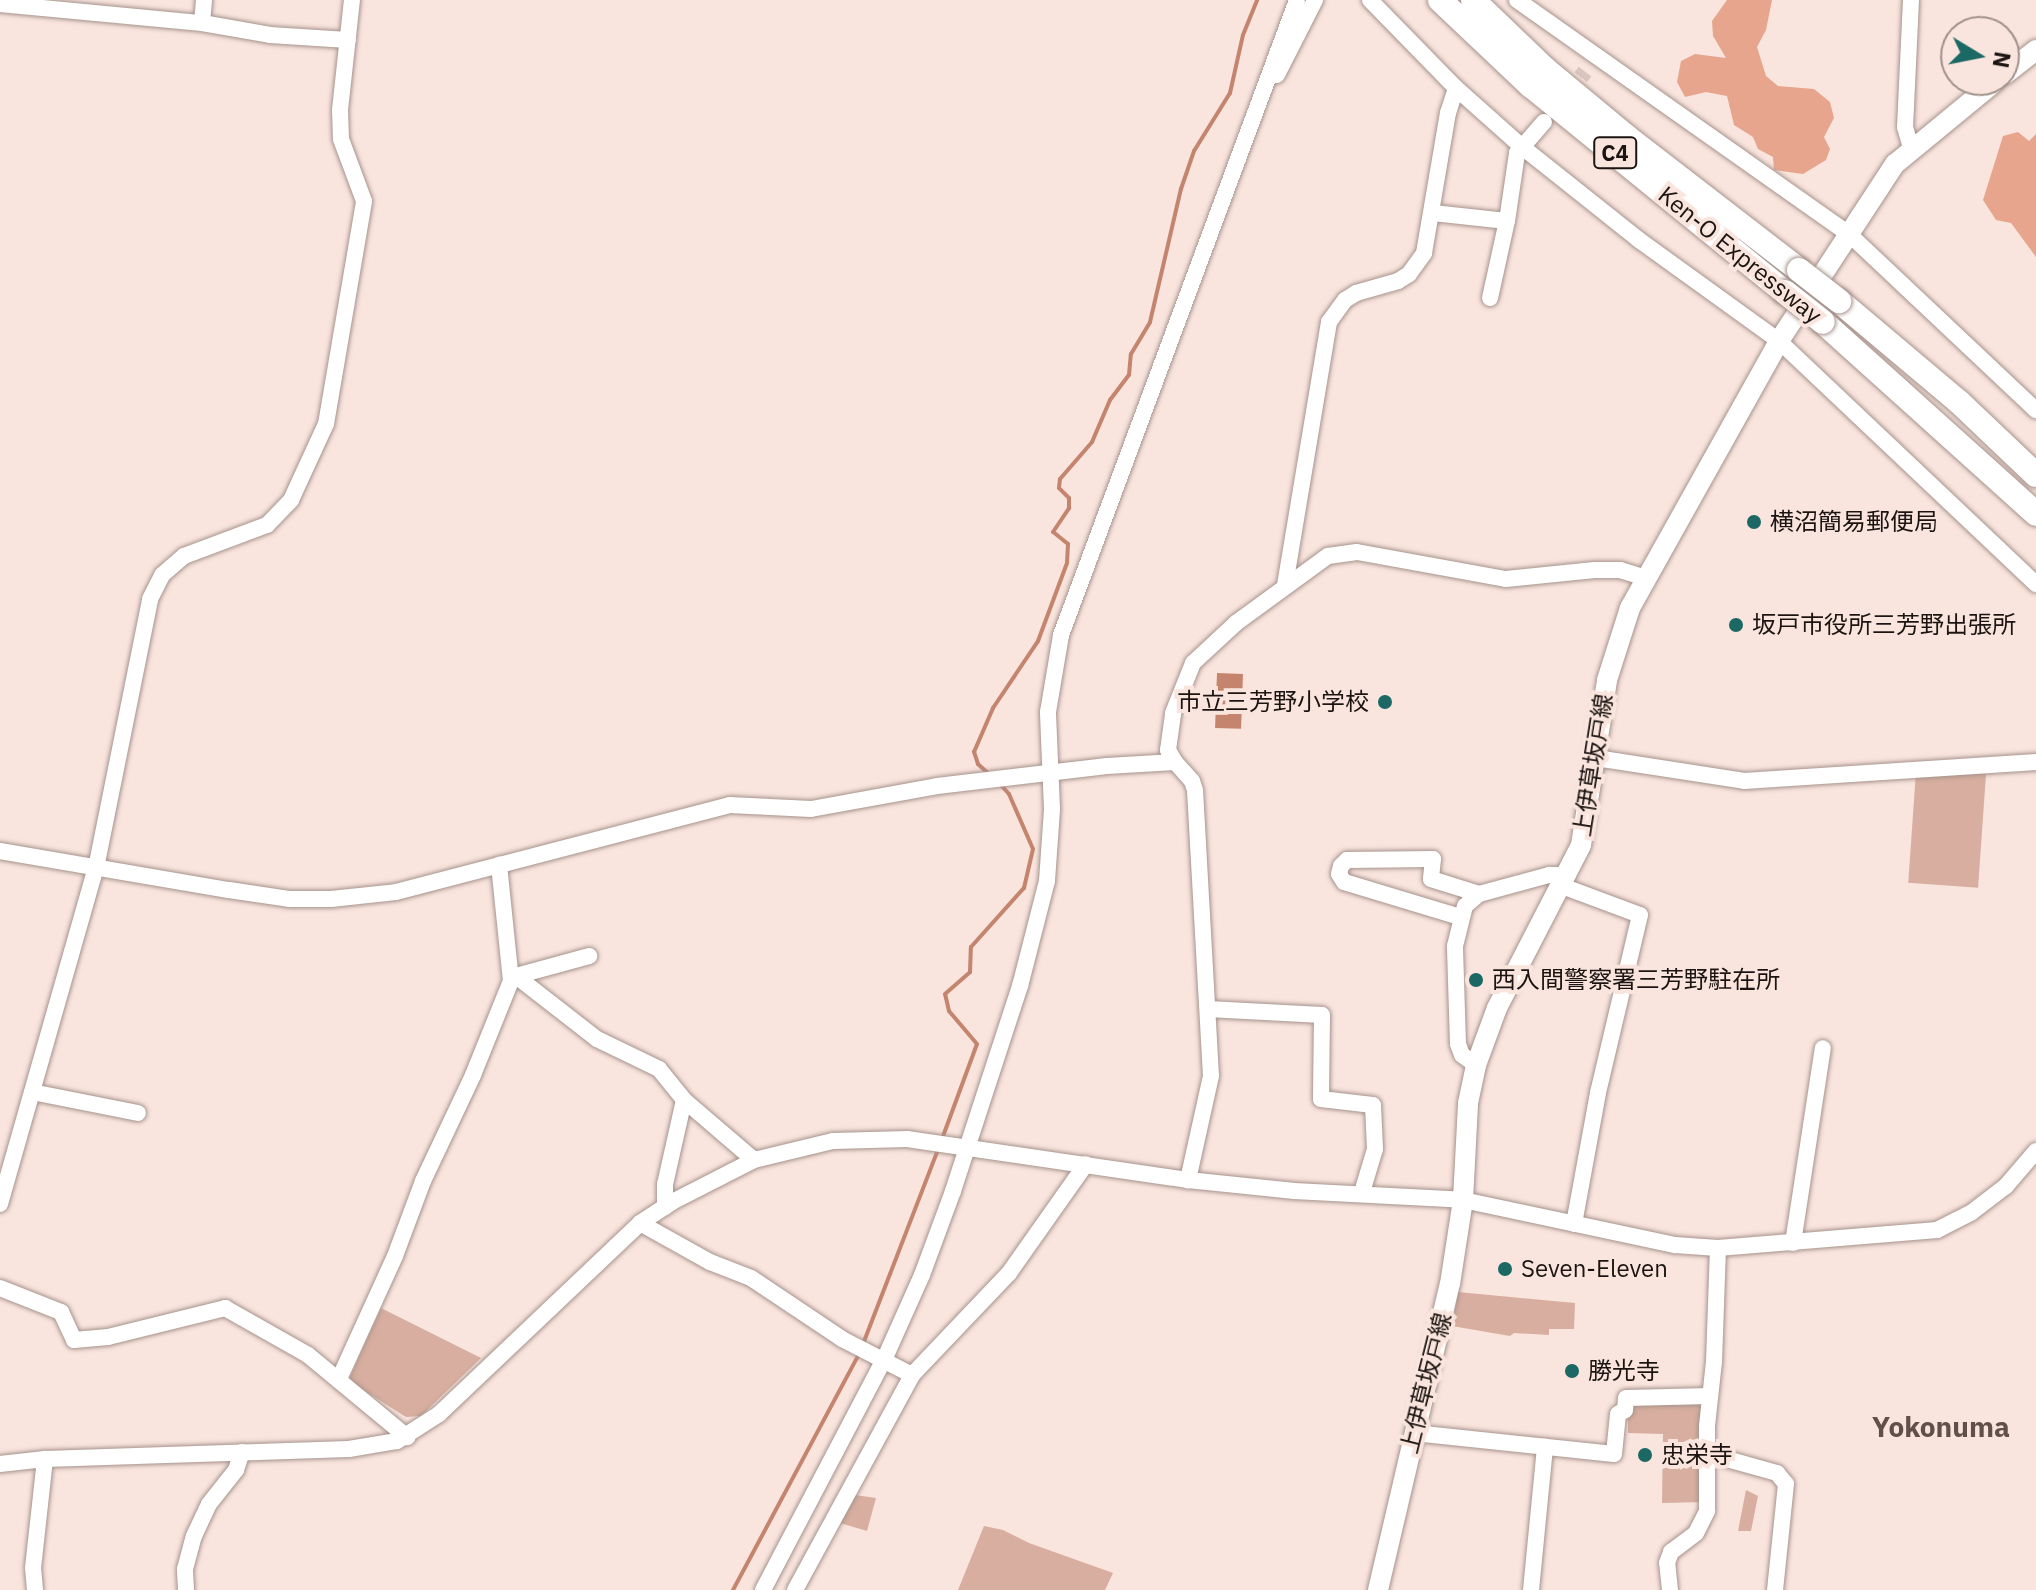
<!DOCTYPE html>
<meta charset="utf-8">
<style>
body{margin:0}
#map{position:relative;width:2036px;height:1590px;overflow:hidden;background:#f9e5dd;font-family:"IBM Plex Sans","Noto Sans JP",sans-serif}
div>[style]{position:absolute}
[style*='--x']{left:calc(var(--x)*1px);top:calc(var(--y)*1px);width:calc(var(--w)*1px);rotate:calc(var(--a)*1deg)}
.green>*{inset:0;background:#d7ae9f;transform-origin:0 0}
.forest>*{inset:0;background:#e7a58d}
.water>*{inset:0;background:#c4846e;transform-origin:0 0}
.stream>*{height:4px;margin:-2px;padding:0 2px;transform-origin:2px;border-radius:2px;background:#c4846e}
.minor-tunnel>*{height:16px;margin-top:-8px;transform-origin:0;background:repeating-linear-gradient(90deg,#d8c6be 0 16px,transparent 0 24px)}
.roads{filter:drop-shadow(0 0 2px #a6938d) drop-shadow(0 0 2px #a6938d)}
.minor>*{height:16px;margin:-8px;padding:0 8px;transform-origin:8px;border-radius:8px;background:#fff}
.major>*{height:20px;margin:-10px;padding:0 10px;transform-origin:10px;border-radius:10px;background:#fff}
.highway>*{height:24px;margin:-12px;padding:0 12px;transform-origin:12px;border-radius:12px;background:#fff}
.bridges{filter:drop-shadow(0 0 2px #a6938d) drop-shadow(0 0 2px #a6938d)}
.highway-bridge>*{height:24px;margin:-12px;padding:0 12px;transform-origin:12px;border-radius:12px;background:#fff}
.dots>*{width:22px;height:22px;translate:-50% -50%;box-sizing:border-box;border:4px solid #f9e5dd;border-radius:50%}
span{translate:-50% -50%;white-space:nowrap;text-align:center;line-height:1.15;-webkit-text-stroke:8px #f9e5dd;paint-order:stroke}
.shield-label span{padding:2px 6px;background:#f9e5dd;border:2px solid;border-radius:6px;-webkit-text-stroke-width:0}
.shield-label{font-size:22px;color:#1b1411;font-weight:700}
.street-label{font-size:24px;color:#1b1411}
.poi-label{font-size:24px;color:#1b1411}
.left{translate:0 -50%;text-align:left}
.right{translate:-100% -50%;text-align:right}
.quarter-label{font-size:28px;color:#61504a;font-weight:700}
.north{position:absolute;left:1940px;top:16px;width:80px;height:80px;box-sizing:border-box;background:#f9e5dd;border:2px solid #a0918b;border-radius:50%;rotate:100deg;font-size:22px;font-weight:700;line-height:32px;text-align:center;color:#1b1411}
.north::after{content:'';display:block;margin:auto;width:28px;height:36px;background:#1b6865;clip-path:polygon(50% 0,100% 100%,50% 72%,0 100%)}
</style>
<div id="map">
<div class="green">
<i style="left:1986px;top:774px;width:114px;height:70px;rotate:94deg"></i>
<i style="clip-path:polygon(1458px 1292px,1575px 1303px,1574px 1329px,1549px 1329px,1549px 1335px,1514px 1333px,1510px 1336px,1452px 1326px)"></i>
<i style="clip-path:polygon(381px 1308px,481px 1358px,421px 1416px,406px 1417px,352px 1383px,350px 1377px)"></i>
<i style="clip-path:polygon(1628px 1403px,1704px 1404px,1702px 1502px,1662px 1503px,1663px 1434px,1628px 1433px)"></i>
<i style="clip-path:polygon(1746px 1490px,1758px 1496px,1751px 1531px,1738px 1531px)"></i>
<i style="clip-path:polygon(855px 1495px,876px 1498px,867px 1531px,840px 1523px)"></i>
<i style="clip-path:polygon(984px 1526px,1003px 1530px,1029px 1543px,1113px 1573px,1105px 1590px,958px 1590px)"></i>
</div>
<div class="forest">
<i style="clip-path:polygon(1727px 0,1772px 0,1766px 30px,1757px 47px,1766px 76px,1778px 86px,1814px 89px,1830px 102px,1834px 118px,1824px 137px,1830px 149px,1826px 160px,1803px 174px,1774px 170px,1773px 157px,1758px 149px,1753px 137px,1734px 125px,1727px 96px,1706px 92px,1685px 97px,1677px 82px,1681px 61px,1695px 54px,1726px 58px,1713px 36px,1712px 21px)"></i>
<i style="clip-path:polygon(2018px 132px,2029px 141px,2036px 134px,2036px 257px,2011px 223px,1996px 220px,1983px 200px,2003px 136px)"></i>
</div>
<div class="water">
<i style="left:1217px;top:673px;width:26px;height:55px;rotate:2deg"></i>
</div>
<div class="stream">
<i style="--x:989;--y:774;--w:15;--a:-138"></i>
<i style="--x:978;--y:764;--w:13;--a:-108"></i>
<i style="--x:974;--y:752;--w:48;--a:-66.6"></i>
<i style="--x:993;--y:708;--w:81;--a:-56.1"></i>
<i style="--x:1038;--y:641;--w:83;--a:-69.6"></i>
<i style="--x:1067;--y:563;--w:19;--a:-87"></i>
<i style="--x:1068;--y:544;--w:19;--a:-141"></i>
<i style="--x:1053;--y:532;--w:29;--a:-56"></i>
<i style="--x:1069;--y:508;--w:10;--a:-90"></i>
<i style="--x:1069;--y:498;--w:14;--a:-135"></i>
<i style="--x:1059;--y:488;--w:9;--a:-84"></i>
<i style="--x:1060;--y:479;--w:49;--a:-49.1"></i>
<i style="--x:1092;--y:442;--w:46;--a:-66.8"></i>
<i style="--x:1110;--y:400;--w:31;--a:-53"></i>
<i style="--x:1129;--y:375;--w:21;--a:-85"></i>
<i style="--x:1131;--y:354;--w:37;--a:-59"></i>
<i style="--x:1150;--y:322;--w:137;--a:-76.9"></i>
<i style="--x:1181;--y:189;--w:40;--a:-71.1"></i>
<i style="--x:1194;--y:151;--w:68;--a:-58.2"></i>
<i style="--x:1230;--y:93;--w:59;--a:-77.4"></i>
<i style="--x:1243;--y:35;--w:38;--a:-68"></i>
<i style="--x:942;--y:1139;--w:101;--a:-69.8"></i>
<i style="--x:977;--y:1044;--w:43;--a:-130.3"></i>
<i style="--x:949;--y:1011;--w:17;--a:-103"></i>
<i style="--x:945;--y:994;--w:33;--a:-41"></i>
<i style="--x:970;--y:972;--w:25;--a:-88"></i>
<i style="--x:971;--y:947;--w:79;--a:-48.1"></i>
<i style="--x:1024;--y:888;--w:40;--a:-77"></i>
<i style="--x:1033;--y:849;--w:60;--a:-113.6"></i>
<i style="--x:1009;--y:794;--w:15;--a:-132"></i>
<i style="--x:863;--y:1344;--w:211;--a:-68.9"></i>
<i style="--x:733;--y:1590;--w:270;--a:-61.9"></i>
</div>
<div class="minor-tunnel">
<i style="--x:1566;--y:96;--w:31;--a:-52"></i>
</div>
<div class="roads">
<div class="minor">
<i style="--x:1370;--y:0;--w:123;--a:45.7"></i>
<i style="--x:1456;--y:88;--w:87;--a:41.7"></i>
<i style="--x:1521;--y:146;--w:151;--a:38.5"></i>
<i style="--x:1639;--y:240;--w:173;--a:35.8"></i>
<i style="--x:1779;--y:341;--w:354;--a:43.4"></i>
<i style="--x:1517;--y:0;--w:406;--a:35.2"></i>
<i style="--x:1849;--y:234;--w:257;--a:43.3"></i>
<i style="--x:1911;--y:0;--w:127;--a:92.7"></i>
<i style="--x:1905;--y:127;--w:22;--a:74"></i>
<i style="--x:0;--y:4;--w:203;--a:5.4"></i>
<i style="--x:202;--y:23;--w:69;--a:10"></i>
<i style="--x:270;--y:35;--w:78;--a:3.7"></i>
<i style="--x:202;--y:23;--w:23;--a:-85"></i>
<i style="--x:1277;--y:75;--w:84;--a:-63.1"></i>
<i style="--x:1433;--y:213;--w:74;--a:6.2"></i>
<i style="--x:1490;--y:298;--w:79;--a:-77.6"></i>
<i style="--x:1507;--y:221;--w:69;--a:-81.6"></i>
<i style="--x:1517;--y:153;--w:41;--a:-48.9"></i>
<i style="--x:1285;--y:585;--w:267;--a:-80.5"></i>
<i style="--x:1329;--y:322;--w:27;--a:-54"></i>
<i style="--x:1345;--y:300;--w:13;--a:-32"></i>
<i style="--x:1356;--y:293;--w:44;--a:-15.9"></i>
<i style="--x:1398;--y:281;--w:13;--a:-32"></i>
<i style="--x:1409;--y:274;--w:26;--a:-54"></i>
<i style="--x:1424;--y:253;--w:142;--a:-80.3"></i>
<i style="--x:1448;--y:113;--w:26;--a:-72"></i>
<i style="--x:1596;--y:758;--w:150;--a:8.8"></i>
<i style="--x:1744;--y:781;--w:293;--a:-3.7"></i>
<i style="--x:1175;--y:762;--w:14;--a:-120"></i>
<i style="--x:1168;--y:750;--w:37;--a:-82"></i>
<i style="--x:1173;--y:713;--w:54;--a:-68.2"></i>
<i style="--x:1193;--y:663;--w:59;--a:-42.9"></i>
<i style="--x:1236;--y:623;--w:114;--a:-36.1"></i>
<i style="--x:1328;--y:556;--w:29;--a:-8"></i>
<i style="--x:1357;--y:552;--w:151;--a:10.3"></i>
<i style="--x:1506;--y:579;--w:89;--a:-5.8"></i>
<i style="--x:1595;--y:570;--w:25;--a:0"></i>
<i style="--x:1620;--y:570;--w:27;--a:17"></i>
<i style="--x:0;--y:851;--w:232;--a:9.7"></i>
<i style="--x:229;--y:890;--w:62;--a:8.4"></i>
<i style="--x:290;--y:899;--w:41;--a:0"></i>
<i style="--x:331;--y:899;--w:65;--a:-6.1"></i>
<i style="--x:396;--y:892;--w:345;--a:-14.6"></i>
<i style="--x:730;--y:805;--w:81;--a:2.8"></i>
<i style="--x:811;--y:809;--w:128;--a:-10.3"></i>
<i style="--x:937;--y:786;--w:171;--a:-6.7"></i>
<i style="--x:1107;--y:766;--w:68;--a:-3.4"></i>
<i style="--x:1175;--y:762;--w:25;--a:48"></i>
<i style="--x:1192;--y:781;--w:9;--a:72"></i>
<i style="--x:1195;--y:790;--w:286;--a:86.8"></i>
<i style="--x:1211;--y:1076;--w:107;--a:102.5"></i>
<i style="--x:1562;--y:886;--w:83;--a:20.4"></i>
<i style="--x:1640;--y:915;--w:183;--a:103.3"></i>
<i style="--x:1598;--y:1093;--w:133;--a:100.4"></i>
<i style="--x:1460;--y:917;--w:121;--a:-163.2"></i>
<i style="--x:1344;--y:882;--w:9;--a:-122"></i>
<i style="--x:1339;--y:874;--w:8;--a:-76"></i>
<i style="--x:1341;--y:866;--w:8;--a:-45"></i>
<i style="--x:1347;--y:860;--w:86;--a:-0.7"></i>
<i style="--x:1433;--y:859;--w:20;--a:96"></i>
<i style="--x:1431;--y:879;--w:50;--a:17.4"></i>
<i style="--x:511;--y:973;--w:6;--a:31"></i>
<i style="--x:516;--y:976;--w:76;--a:-15.3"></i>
<i style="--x:516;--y:976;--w:103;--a:37.9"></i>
<i style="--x:597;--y:1039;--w:69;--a:25.8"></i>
<i style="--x:659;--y:1069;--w:40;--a:51"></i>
<i style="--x:684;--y:1100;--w:86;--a:102.7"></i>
<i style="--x:665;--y:1184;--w:23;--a:90"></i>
<i style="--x:1208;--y:1009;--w:114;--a:3"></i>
<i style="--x:1322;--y:1015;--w:84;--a:90.7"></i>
<i style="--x:1321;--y:1099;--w:52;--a:6.6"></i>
<i style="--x:1373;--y:1105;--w:44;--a:87.4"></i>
<i style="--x:1375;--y:1149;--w:42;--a:106.7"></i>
<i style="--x:1476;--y:1065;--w:17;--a:-144"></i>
<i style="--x:1462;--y:1055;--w:12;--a:-110"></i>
<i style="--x:1458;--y:1044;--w:98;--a:-91.8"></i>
<i style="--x:1455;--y:946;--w:41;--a:-76"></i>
<i style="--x:1465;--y:906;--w:18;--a:-41"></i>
<i style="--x:1479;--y:894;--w:73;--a:-15.2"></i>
<i style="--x:1549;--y:875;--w:19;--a:0"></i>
<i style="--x:32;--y:1092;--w:108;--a:11.2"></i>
<i style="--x:684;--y:1100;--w:92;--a:40.6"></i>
<i style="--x:0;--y:1204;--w:349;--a:-74.1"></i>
<i style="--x:96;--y:868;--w:274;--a:-78.6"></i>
<i style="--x:150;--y:599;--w:27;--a:-63"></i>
<i style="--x:162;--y:575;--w:29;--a:-41"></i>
<i style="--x:184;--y:556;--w:89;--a:-20.5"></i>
<i style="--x:267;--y:525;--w:35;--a:-46"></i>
<i style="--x:291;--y:500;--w:84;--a:-65.3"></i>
<i style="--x:326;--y:424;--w:226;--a:-80.3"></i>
<i style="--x:364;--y:201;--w:66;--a:-110.4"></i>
<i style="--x:341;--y:139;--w:29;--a:-92"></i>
<i style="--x:340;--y:110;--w:111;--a:-83.8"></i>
<i style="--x:640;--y:1223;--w:80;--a:29.1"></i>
<i style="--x:710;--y:1262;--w:44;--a:21.3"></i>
<i style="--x:751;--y:1278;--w:110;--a:33.8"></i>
<i style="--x:842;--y:1339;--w:79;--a:27.2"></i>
<i style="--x:1793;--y:1243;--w:197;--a:-81.3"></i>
<i style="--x:0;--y:1288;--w:66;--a:21.5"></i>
<i style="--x:61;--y:1312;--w:31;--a:65"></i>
<i style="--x:74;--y:1340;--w:34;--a:-5"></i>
<i style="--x:108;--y:1337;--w:121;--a:-13.9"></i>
<i style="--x:225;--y:1308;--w:95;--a:29.5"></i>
<i style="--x:308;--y:1355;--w:129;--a:39.6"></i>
<i style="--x:339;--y:1379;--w:135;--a:-65.5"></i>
<i style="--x:395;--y:1256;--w:80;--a:-69.5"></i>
<i style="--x:423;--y:1181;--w:117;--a:-64.7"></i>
<i style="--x:473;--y:1075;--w:101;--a:-68"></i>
<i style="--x:511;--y:981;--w:117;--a:-95.9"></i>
<i style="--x:1414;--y:1433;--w:201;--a:6"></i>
<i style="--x:1614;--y:1454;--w:40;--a:-84.3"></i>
<i style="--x:1618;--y:1414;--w:8;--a:-30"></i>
<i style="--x:1625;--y:1410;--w:12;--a:-85"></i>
<i style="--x:1626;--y:1398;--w:84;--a:-1.4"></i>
<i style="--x:1709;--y:1454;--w:71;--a:15.6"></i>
<i style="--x:1777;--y:1473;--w:14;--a:51"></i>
<i style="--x:1786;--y:1484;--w:107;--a:95.9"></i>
<i style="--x:0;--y:1464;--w:45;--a:-6.3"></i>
<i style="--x:45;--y:1459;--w:304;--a:-1.9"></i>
<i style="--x:349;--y:1449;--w:49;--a:-9.5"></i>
<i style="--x:397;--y:1441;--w:50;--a:-32.7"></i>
<i style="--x:439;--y:1414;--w:277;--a:-43.5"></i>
<i style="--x:640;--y:1223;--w:38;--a:-33"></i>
<i style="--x:672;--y:1202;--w:92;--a:-27.1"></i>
<i style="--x:754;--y:1160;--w:81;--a:-13.5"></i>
<i style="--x:833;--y:1141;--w:74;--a:-1.5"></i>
<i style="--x:907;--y:1139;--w:284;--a:8.3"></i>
<i style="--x:1188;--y:1180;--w:107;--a:5.9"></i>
<i style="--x:1294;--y:1191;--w:169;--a:3"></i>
<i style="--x:1463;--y:1200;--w:217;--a:12"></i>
<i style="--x:1675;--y:1245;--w:43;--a:4"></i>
<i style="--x:1718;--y:1248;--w:220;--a:-4.7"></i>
<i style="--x:1937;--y:1230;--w:39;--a:-27"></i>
<i style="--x:1972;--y:1212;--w:43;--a:-37.4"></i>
<i style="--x:2006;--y:1186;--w:46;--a:-49.4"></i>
<i style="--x:35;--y:1590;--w:22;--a:-95"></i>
<i style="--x:33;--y:1568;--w:110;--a:-83.7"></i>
<i style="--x:186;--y:1590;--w:21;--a:-93"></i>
<i style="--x:185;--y:1569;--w:34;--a:-75"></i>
<i style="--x:194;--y:1536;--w:35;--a:-65"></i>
<i style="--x:209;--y:1504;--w:43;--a:-51.5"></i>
<i style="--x:236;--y:1470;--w:19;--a:-72"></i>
<i style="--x:763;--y:1590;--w:260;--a:-62.3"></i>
<i style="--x:884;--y:1360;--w:93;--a:-65.9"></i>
<i style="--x:922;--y:1275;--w:90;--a:-69.7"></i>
<i style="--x:953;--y:1191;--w:216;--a:-71.9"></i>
<i style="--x:1020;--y:986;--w:108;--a:-75.6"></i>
<i style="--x:1047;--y:881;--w:72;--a:-86"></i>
<i style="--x:1052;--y:809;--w:97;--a:-92.4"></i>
<i style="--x:1048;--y:712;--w:78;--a:-80.4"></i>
<i style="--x:1061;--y:635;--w:677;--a:-69.61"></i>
<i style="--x:795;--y:1590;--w:245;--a:-61.4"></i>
<i style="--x:912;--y:1375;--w:141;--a:-46.4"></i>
<i style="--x:1009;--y:1273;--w:133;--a:-54.8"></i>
<i style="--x:1531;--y:1590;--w:144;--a:-84.4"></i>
<i style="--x:1670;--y:1590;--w:27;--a:-96"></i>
<i style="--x:1667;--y:1563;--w:12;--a:-70"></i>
<i style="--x:1671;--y:1552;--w:31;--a:-37"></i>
<i style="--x:1696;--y:1533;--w:25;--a:-63"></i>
<i style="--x:1707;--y:1511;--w:85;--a:-90"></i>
<i style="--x:1707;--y:1426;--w:64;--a:-83.8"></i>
<i style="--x:1714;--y:1362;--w:114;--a:-88"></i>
</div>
<div class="major">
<i style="--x:2004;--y:75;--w:41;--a:-38"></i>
<i style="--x:1378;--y:1590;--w:314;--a:-76.8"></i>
<i style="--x:1450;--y:1284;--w:85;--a:-81.2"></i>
<i style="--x:1463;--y:1200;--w:97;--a:-87"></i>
<i style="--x:1468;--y:1103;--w:39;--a:-78"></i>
<i style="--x:1476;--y:1065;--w:61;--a:-69.8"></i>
<i style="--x:1497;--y:1008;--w:183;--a:-62.7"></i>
<i style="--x:1581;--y:845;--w:167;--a:-81"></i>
<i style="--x:1607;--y:680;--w:76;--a:-72.3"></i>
<i style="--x:1630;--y:608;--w:306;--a:-60.8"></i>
<i style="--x:1779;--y:341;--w:212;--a:-56.8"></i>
<i style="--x:1895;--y:164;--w:132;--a:-39.5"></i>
</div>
<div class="highway">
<i style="--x:1440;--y:0;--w:124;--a:43.4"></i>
<i style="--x:1530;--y:85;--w:328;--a:39.1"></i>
<i style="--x:1473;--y:0;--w:100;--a:43.8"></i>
<i style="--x:1545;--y:69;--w:107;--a:39.7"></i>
<i style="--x:1627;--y:137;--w:217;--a:37.7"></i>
<i style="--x:1839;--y:301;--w:157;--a:40.1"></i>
<i style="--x:1959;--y:402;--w:106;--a:43.5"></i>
<i style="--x:1823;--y:322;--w:287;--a:42"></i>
</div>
</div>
<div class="bridges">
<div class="highway-bridge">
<i style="--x:1799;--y:270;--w:51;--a:37.8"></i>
<i style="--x:1785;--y:292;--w:48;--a:38.3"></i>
</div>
</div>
<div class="dots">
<i style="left:1754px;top:522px;background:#1b6865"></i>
<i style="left:1736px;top:625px;background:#1b6865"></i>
<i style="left:1385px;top:702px;background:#1b6865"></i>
<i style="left:1476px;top:980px;background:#1b6865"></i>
<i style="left:1505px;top:1269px;background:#1b6865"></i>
<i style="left:1572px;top:1371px;background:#1b6865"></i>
<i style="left:1645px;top:1455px;background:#1b6865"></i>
</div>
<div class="shield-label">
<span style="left:1615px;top:153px">C4</span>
</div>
<div class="street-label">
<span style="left:1740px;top:255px;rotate:39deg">Ken-O Expressway</span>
<span style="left:1593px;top:765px;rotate:-81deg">上伊草坂戸線</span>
<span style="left:1426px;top:1383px;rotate:-76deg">上伊草坂戸線</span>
</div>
<div class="poi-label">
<span class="left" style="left:1770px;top:522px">横沼簡易郵便局</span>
<span class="left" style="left:1752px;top:625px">坂戸市役所三芳野出張所</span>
<span class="right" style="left:1369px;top:702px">市立三芳野小学校</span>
<span class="left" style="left:1492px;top:980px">西入間警察署三芳野駐在所</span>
<span class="left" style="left:1521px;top:1269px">Seven-Eleven</span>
<span class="left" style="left:1588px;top:1371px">勝光寺</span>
<span class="left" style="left:1661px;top:1455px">忠栄寺</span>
</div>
<div class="quarter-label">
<span style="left:1941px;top:1427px">Yokonuma</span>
</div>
<div class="north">N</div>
</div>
